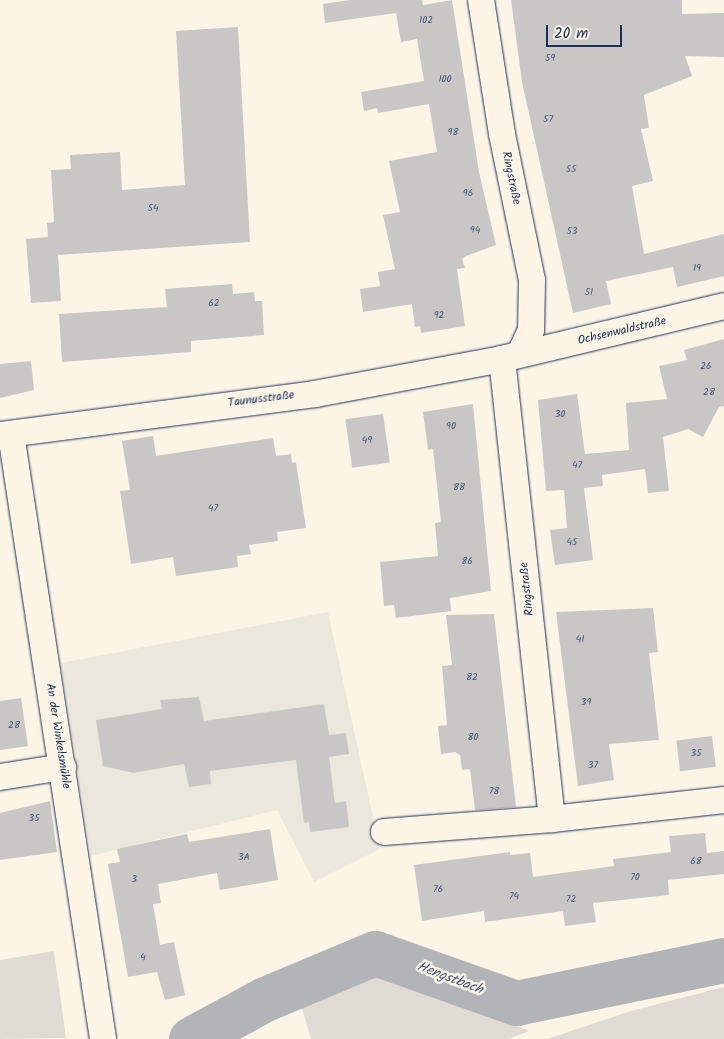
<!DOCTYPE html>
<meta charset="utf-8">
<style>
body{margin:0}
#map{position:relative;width:724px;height:1039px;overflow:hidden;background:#fcf5e5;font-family:Kalam,sans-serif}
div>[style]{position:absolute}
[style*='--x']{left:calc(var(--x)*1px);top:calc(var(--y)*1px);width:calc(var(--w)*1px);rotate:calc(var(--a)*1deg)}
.built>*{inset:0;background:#ece7dc}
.green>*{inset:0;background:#dfdbd4}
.river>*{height:45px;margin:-22.5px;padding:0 22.5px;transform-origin:22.5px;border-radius:22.5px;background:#b2b4b8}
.building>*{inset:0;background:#c8c7c6;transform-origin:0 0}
.roads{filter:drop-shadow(0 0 1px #1b2f5e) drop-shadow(0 0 1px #1b2f5e)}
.street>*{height:26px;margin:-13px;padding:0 13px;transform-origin:13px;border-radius:13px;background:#fcf5e5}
span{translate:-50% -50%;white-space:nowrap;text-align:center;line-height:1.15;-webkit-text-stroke:5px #fcf5e5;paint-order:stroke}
.number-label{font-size:10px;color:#465578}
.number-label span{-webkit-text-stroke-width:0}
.street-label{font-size:12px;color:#1b2f5e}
.water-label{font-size:14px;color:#485779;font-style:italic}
.scale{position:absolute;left:546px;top:25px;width:76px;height:22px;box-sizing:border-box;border:2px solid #1b2f5e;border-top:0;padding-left:6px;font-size:15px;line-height:18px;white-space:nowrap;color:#1b2f5e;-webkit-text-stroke:4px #fcf5e5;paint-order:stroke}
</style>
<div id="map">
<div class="built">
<i style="clip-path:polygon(328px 612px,380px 849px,314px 882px,277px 810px,91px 856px,61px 663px)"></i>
</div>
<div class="green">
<i style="clip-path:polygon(54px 951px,66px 1038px,0 1039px,0 960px)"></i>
<i style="clip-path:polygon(381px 969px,471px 1005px,529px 1031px,508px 1039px,311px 1039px,301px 1005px)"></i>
<i style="clip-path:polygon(724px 987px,724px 1039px,547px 1039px,631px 1011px)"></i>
</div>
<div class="river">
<i style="--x:191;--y:1039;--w:84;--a:-28.4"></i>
<i style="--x:265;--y:999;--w:119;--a:-22.7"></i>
<i style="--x:375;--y:953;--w:150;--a:19.5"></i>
<i style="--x:516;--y:1003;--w:212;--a:-11.7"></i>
</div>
<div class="building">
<i style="clip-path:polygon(350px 0,422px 0,423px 5px,452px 0,479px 172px,496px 245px,466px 256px,462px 259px,465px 268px,457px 269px,465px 326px,421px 333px,420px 326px,415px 327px,412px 304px,363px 312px,360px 289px,380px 286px,378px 272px,395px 269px,383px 215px,400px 212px,389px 161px,437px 152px,429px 104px,378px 113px,377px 108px,364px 111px,361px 92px,424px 81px,417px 39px,401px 42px,396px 13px,325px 23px,323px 4px)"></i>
<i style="clip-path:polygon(511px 0,682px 0,682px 14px,724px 13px,724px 57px,685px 56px,692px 76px,644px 95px,649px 128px,641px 129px,653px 181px,632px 186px,644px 254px,724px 234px,724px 276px,677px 287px,673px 267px,606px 281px,611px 304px,573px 313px,522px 82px)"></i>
<i style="clip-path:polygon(238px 27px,250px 242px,58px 255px,61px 301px,31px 303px,26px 239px,48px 237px,47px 223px,54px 222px,51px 170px,71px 169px,70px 155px,120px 152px,122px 190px,185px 185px,176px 31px)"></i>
<i style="clip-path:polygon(232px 284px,233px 294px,254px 292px,255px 301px,262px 301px,264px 335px,191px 341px,191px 352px,62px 362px,59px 314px,167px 307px,165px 289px)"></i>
<i style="clip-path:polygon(724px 339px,724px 406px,719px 407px,703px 437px,688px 429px,663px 437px,669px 491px,648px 493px,645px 469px,602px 475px,603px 486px,584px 488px,593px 560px,555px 565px,550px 530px,567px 528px,564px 490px,546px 491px,538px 400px,577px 394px,585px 454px,629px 450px,626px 403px,667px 399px,659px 366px,687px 360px,684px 350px)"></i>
<i style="clip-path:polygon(31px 361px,34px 390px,0 398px,0 364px)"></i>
<i style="clip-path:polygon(473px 404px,491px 591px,450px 598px,451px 611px,396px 618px,394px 605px,384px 606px,380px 562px,438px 556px,435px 523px,441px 522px,433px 449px,428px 450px,423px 412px)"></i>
<i style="left:383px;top:414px;width:49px;height:38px;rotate:82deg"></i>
<i style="clip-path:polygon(153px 436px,156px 456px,273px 438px,276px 456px,291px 454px,292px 463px,296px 462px,306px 528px,277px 532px,278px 541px,249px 545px,251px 554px,237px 556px,238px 567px,176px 576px,173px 557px,131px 564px,120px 491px,130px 490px,122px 441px)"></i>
<i style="clip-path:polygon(653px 608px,658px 652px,649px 653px,659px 740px,609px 744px,614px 780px,578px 786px,556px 612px)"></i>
<i style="clip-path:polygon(494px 614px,516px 807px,475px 810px,470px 769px,462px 770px,460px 755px,455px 752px,441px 754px,438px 726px,447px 725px,442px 666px,452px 665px,446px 615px)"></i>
<i style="clip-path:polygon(199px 697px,204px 721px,324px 704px,329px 735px,346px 733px,349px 754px,329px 757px,335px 803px,346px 801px,349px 827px,310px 832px,309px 822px,304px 823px,296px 760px,210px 771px,211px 784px,189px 787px,184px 764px,133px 773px,103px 766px,96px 720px,162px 709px,160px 700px)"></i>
<i style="clip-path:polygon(21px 698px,28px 746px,0 750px,0 701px)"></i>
<i style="left:712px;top:736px;width:31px;height:36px;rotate:83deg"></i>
<i style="clip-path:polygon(50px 801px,57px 852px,0 860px,0 813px)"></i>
<i style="clip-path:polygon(270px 829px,278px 880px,220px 890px,217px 873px,158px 884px,161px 903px,153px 904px,160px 945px,174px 942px,185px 995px,165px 1000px,157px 972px,128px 977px,108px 864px,120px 862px,117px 849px,187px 834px,189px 842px)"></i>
<i style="clip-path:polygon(705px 833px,707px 853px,724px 851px,724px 874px,668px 880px,669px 895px,593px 903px,596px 922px,565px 926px,563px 911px,485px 922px,484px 911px,422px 921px,414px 865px,510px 852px,510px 855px,530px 853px,533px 877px,614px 866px,613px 859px,671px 852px,669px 836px)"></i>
</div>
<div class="roads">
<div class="street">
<i style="--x:481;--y:0;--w:136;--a:81.1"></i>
<i style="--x:502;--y:134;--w:149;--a:78.4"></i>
<i style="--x:532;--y:280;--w:50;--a:91.1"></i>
<i style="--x:531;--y:330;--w:26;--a:115"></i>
<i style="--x:502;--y:359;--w:463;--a:83.8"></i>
<i style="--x:552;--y:819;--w:173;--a:-6.3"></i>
<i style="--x:11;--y:434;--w:612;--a:81.35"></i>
<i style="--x:0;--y:435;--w:318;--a:-7.4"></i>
<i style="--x:315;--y:394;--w:190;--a:-10.6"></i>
<i style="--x:502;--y:359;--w:228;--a:-13.4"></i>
<i style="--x:0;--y:777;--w:64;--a:-9"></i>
<i style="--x:384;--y:832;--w:169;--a:-4.4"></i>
</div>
</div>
<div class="number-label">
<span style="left:426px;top:21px">102</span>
<span style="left:550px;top:59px">59</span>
<span style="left:445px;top:80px">100</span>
<span style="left:548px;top:120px">57</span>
<span style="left:453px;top:133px">98</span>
<span style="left:571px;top:170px">55</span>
<span style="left:468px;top:194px">96</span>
<span style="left:153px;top:209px">54</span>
<span style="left:475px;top:231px">94</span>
<span style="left:572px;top:232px">53</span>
<span style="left:697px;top:269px">19</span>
<span style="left:589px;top:293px">51</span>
<span style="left:214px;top:304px">62</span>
<span style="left:439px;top:316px">92</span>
<span style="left:706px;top:367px">26</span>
<span style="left:709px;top:393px">28</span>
<span style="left:560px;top:415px">30</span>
<span style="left:451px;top:427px">90</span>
<span style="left:367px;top:441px">49</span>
<span style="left:577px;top:466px">47</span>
<span style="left:459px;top:488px">88</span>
<span style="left:213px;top:509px">47</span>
<span style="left:572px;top:543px">45</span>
<span style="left:467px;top:562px">86</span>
<span style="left:580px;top:640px">41</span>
<span style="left:472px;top:678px">82</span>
<span style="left:586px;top:703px">39</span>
<span style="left:14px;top:726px">28</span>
<span style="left:473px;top:738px">80</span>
<span style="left:696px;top:754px">35</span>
<span style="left:593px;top:766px">37</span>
<span style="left:494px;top:792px">78</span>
<span style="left:34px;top:819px">35</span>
<span style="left:244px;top:858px">3A</span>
<span style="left:696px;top:862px">68</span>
<span style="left:635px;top:878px">70</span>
<span style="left:134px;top:880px">3</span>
<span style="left:438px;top:890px">76</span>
<span style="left:514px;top:897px">74</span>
<span style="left:571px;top:900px">72</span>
<span style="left:143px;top:958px">4</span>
</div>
<div class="street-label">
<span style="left:511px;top:178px;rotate:78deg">Ringstraße</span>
<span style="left:622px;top:331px;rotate:-13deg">Ochsenwaldstraße</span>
<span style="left:261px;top:399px;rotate:-7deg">Taunusstraße</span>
<span style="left:527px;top:589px;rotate:-96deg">Ringstraße</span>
<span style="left:58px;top:736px;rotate:81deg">An der Winkelsmühle</span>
</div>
<div class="water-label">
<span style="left:450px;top:978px;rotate:21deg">Hengstbach</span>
</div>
<div class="scale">20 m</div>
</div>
